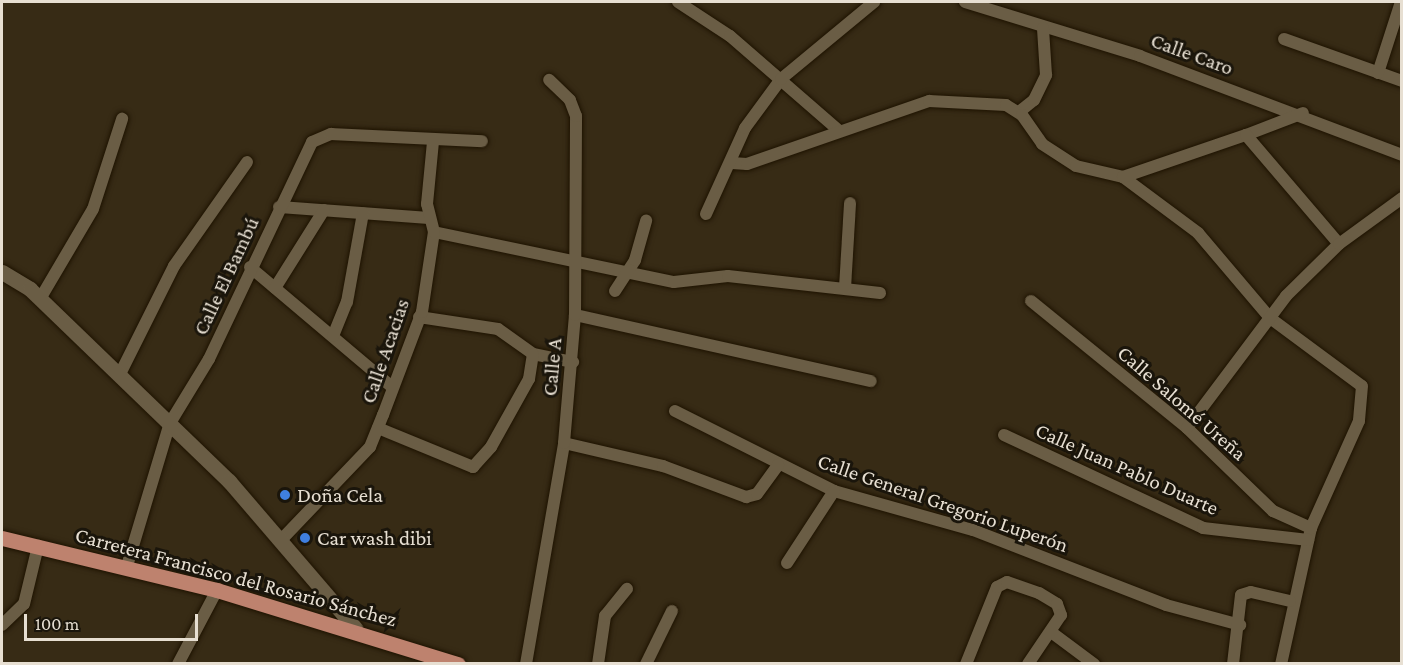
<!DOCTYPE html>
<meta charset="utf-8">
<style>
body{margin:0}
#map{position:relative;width:1403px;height:665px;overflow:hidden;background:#372b15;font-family:"Crimson Pro",serif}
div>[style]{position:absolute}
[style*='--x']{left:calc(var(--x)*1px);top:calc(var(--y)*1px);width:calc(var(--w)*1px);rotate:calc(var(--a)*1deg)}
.roads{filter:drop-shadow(0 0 2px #1e1300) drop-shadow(0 0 2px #1e1300)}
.street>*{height:12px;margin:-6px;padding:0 6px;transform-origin:6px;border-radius:6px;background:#6a5d45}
.secondary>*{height:15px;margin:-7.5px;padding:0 7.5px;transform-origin:7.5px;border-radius:7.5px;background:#6a5d45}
.primary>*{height:15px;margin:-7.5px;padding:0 7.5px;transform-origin:7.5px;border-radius:7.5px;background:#be826e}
.dots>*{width:16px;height:16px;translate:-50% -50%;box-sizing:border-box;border:3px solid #1a150b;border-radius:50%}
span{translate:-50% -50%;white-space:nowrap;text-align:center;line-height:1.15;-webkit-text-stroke:6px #1a150b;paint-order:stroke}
.street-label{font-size:21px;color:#e7dfd2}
.poi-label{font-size:21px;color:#e7dfd2}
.left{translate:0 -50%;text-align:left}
.frame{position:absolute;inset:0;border:3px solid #e7dfd2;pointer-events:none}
.scale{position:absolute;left:24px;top:614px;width:174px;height:27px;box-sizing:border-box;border:3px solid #e7dfd2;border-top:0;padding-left:8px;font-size:18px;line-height:21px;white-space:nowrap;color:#e7dfd2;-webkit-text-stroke:4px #1a150b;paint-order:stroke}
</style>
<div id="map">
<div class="roads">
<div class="street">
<i style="--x:678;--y:2;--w:62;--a:33.2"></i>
<i style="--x:730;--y:36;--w:143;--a:41"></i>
<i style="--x:965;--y:2;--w:183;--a:17.1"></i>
<i style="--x:1140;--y:56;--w:280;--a:20.7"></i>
<i style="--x:1284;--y:39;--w:125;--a:19.6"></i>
<i style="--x:1378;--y:73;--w:75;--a:-72.1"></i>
<i style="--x:1019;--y:112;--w:19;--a:-39"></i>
<i style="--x:1034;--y:100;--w:28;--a:-64"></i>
<i style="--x:1046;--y:75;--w:47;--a:-93.7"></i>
<i style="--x:1246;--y:135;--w:61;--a:-21.1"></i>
<i style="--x:732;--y:163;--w:15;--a:4"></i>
<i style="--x:747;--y:164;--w:193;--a:-19.1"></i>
<i style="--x:929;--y:101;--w:77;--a:3"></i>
<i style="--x:1006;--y:105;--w:19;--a:32"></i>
<i style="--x:1022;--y:115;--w:35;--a:55"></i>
<i style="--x:1042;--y:144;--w:40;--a:32.9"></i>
<i style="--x:1076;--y:166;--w:48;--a:13.2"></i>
<i style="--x:1123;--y:177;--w:94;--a:36.7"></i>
<i style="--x:1198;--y:233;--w:111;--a:49.7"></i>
<i style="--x:1270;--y:318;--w:114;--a:36.5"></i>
<i style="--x:1362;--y:386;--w:35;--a:95"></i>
<i style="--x:1359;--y:421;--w:117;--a:114.2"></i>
<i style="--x:1311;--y:528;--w:139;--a:102.4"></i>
<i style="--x:1123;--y:177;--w:130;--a:-18.9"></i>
<i style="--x:1246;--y:135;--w:143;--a:49.5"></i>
<i style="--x:279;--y:207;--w:151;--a:4.2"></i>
<i style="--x:706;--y:214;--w:94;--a:-65.6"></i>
<i style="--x:745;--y:128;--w:61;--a:-53.7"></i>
<i style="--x:781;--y:79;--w:121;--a:-39.6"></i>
<i style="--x:434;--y:232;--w:245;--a:11.8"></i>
<i style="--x:674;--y:282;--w:54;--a:-6.3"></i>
<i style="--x:728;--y:276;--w:153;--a:6.4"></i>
<i style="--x:250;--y:267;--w:185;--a:40.2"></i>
<i style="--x:275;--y:288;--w:92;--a:-57.9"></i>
<i style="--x:845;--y:288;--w:85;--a:-86.6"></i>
<i style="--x:615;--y:291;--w:37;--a:-57"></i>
<i style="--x:635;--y:260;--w:41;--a:-74.2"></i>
<i style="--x:40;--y:299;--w:104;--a:-59.5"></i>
<i style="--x:93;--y:209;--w:95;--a:-72.1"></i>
<i style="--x:1031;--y:301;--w:201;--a:39.1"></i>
<i style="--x:1187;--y:428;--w:120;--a:44"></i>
<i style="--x:1273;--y:511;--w:42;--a:24.1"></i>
<i style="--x:575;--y:315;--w:303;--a:12.6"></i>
<i style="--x:419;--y:317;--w:80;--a:8.6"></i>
<i style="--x:498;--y:329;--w:43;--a:35.5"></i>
<i style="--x:533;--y:354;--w:41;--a:11.3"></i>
<i style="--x:333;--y:336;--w:37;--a:-68"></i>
<i style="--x:347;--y:302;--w:90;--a:-79.8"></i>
<i style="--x:120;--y:374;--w:121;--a:-63.4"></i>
<i style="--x:174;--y:266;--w:127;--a:-54.9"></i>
<i style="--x:675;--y:411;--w:178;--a:26.7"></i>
<i style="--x:834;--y:491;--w:144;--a:15.7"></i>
<i style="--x:973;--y:530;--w:207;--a:21.2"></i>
<i style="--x:1166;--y:605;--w:77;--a:15.1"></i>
<i style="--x:378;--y:428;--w:103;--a:22.3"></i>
<i style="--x:473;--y:467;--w:27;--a:-48"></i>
<i style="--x:491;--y:447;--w:78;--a:-60.8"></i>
<i style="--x:529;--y:379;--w:25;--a:-81"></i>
<i style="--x:1187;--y:428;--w:165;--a:-53.1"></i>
<i style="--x:1286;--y:296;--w:74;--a:-44.5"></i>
<i style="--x:1339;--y:244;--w:78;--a:-36.1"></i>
<i style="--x:1004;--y:435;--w:220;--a:25"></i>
<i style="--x:1203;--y:528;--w:106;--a:6.5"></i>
<i style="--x:564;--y:443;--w:102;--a:13.1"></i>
<i style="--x:663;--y:466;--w:89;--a:20.5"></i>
<i style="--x:746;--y:497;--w:11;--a:-15"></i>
<i style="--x:757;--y:494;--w:36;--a:-54"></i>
<i style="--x:283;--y:538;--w:126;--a:-46.3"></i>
<i style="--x:370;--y:447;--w:35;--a:-68"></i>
<i style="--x:383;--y:415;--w:110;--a:-69.3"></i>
<i style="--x:422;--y:312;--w:81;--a:-81.5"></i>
<i style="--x:434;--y:232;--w:29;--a:-104"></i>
<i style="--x:427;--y:204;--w:62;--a:-84.5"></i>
<i style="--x:787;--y:563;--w:86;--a:-56.9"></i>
<i style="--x:127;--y:566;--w:149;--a:-73.3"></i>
<i style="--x:170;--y:423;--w:75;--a:-58.6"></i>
<i style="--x:209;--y:359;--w:240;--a:-64.6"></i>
<i style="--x:312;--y:142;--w:21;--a:-23"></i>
<i style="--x:331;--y:134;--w:151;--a:2.7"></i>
<i style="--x:2;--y:625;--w:30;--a:-44"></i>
<i style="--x:24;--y:604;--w:60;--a:-76.4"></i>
<i style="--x:1051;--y:632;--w:54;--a:36.7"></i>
<i style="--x:178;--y:664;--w:84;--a:-62.2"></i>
<i style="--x:526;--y:664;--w:224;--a:-80.2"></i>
<i style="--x:564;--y:443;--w:128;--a:-85.1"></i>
<i style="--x:575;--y:315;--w:199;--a:-89.7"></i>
<i style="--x:576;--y:116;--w:17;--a:-111"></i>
<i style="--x:570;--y:100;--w:29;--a:-136"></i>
<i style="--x:598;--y:664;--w:49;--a:-81.7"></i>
<i style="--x:605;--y:616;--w:35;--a:-51"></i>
<i style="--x:646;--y:664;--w:59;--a:-63.9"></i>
<i style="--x:966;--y:664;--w:83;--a:-68.1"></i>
<i style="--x:997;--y:587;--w:11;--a:-27"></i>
<i style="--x:1007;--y:582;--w:34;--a:19"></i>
<i style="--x:1039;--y:593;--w:21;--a:31"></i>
<i style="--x:1057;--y:604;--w:12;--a:70"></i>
<i style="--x:1061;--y:615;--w:59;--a:124"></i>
<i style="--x:1233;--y:664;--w:69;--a:-83.4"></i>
<i style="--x:1241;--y:595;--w:10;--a:-17"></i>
<i style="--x:1251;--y:592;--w:40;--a:13"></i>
</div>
<div class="secondary">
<i style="--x:2;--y:272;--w:33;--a:31"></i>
<i style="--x:30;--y:289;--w:277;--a:44"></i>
<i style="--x:229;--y:481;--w:194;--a:49.4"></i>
</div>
<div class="primary">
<i style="--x:2;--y:538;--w:221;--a:13.6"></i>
<i style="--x:217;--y:590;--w:252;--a:17.1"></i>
</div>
</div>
<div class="dots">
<i style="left:285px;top:495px;background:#3f7fe0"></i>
<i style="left:305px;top:538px;background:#3f7fe0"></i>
</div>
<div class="street-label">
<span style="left:1192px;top:54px;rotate:20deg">Calle Caro</span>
<span style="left:226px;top:276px;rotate:-65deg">Calle El Bambú</span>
<span style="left:385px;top:351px;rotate:-71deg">Calle Acacias</span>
<span style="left:552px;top:367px;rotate:-85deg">Calle A</span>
<span style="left:1182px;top:403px;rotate:41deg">Calle Salomé Ureña</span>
<span style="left:1127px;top:469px;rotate:24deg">Calle Juan Pablo Duarte</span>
<span style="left:943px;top:503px;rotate:19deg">Calle General Gregorio Luperón</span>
<span style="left:236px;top:577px;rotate:15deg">Carretera Francisco del Rosario Sánchez</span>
</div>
<div class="poi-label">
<span class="left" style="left:297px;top:495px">Doña Cela</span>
<span class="left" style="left:317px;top:538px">Car wash dibi</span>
</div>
<div class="frame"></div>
<div class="scale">100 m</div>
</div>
